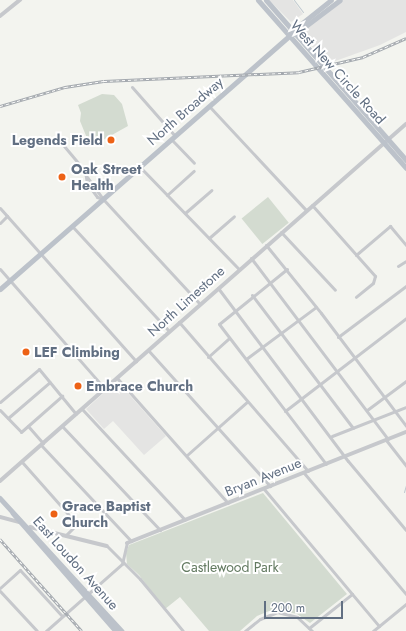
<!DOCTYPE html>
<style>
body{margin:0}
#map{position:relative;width:406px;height:631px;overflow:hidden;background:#f3f4ef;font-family:Jost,sans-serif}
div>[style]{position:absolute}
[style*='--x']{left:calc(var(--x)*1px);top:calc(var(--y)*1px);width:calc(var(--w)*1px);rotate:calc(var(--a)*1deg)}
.built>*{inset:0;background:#e4e4e3}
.green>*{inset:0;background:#d3dbd0;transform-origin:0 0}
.stream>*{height:1px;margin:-0.5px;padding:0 0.5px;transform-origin:0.5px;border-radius:0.5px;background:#c0c9d0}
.minor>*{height:3px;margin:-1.5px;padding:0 1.5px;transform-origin:1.5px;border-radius:1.5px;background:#c6c8cc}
.tertiary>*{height:4px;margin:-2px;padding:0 2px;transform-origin:2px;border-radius:2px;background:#c6c8cc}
.secondary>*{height:4.5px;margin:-2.25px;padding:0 2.25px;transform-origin:2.25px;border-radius:2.25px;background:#bcc2ca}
.primary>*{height:5px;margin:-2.5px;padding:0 2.5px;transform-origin:2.5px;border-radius:2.5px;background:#bcc2ca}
.trunk>*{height:5px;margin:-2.5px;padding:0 2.5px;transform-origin:2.5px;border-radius:2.5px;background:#bcc2ca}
.rail>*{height:2.5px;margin-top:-1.25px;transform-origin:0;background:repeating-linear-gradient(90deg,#fff 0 3px,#a3a8ae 0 6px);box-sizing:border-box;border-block:1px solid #a3a8ae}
.dots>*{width:11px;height:11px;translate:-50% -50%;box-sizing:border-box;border:2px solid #fff;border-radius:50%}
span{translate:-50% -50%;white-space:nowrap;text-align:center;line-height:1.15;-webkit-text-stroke:4px #fff;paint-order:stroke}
.street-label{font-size:14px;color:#616f82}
.poi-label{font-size:14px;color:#616f82;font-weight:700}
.right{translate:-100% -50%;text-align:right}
.left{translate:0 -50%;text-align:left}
.park-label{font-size:14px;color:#627960}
.scale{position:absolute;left:264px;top:601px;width:79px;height:18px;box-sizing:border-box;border:2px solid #616f82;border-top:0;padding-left:5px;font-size:12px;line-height:14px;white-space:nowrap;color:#616f82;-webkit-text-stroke:3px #fff;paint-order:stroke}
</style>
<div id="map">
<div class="built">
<i style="clip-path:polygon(269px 0,293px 0,303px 14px,291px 22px)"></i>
<i style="clip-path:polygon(343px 0,406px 0,406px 32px,380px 45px,327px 64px,303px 36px,303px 31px)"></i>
<i style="clip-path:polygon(117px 381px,166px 436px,144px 455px,113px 421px,104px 429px,86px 409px)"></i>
</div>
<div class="green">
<i style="clip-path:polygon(102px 94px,114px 95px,122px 104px,128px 126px,94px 145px,89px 143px,80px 121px,81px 113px,78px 105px)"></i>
<i style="left:268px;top:197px;width:33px;height:34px;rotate:51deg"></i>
<i style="clip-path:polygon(263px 493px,347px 594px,310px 623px,297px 614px,280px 610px,269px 611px,257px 616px,240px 631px,209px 631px,180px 597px,165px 609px,139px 575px,127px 564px,126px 553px,129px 545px)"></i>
</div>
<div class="stream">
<i style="--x:294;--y:0;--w:15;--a:53"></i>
<i style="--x:404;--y:492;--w:7;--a:-74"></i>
</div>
<div class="minor">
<i style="--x:132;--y:87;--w:65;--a:48.7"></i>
<i style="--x:209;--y:106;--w:142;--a:47"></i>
<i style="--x:171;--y:139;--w:33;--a:46"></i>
<i style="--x:64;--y:146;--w:33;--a:50"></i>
<i style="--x:85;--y:171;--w:12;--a:81"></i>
<i style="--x:87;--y:183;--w:17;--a:54"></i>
<i style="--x:97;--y:197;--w:6;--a:18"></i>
<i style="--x:140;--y:167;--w:142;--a:45.9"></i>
<i style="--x:87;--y:177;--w:27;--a:54"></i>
<i style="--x:103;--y:199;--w:143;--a:47.3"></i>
<i style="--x:167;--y:195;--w:36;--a:-42"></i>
<i style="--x:312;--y:205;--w:95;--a:48.4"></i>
<i style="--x:375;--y:276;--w:7;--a:106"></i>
<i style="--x:373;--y:283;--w:22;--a:141"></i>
<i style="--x:0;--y:208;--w:205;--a:48.4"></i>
<i style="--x:185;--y:213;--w:35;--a:-41"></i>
<i style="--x:0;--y:223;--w:10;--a:-45"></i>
<i style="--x:72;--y:226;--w:143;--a:47.3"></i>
<i style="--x:281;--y:232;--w:79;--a:47"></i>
<i style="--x:209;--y:238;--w:33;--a:-41"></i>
<i style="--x:266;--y:245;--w:87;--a:51"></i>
<i style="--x:321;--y:313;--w:141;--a:53"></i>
<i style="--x:356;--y:255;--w:45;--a:-40.5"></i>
<i style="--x:390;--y:226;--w:25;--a:50"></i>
<i style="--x:251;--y:258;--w:227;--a:52.9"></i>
<i style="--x:398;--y:266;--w:9;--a:-32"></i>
<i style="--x:0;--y:269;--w:158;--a:48.8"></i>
<i style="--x:287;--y:269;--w:87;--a:141"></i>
<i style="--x:219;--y:324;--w:176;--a:52.6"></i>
<i style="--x:218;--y:288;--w:216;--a:53.1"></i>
<i style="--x:348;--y:461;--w:90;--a:50"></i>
<i style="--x:252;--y:295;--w:167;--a:52.8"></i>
<i style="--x:179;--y:322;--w:197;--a:49.1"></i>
<i style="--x:338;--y:337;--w:85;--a:-36.9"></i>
<i style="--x:148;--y:350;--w:183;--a:48.1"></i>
<i style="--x:208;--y:357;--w:28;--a:-42"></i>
<i style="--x:246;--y:359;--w:87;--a:-36.6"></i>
<i style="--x:117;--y:378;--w:167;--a:48.4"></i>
<i style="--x:0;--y:402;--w:51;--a:-40.2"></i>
<i style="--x:39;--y:369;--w:58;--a:50.6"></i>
<i style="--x:82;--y:409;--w:151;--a:47.1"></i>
<i style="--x:0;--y:410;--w:30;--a:46"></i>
<i style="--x:21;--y:432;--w:55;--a:-41.3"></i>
<i style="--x:367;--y:410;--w:49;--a:-36.6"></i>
<i style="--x:285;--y:411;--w:153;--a:-37.5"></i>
<i style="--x:8;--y:418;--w:55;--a:-40.6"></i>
<i style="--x:28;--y:426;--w:23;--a:49"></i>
<i style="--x:62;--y:426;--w:143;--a:46.7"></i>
<i style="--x:332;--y:436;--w:79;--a:-21.4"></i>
<i style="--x:386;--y:440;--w:33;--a:52"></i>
<i style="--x:41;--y:445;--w:132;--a:46.8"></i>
<i style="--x:187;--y:455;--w:80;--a:-41.5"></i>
<i style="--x:22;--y:462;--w:80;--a:48.5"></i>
<i style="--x:75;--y:522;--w:3;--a:72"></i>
<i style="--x:76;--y:525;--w:14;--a:135"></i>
<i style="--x:304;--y:473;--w:158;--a:49.9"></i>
<i style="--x:264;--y:489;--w:179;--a:50"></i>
<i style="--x:107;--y:546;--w:47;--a:45"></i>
<i style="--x:140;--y:579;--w:67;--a:50.4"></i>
<i style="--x:0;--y:588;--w:27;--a:-42"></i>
<i style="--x:20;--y:570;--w:62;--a:47.6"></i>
<i style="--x:0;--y:591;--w:54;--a:47.2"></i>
<i style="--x:309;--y:628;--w:55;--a:-38.3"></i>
<i style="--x:46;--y:631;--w:101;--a:-41.4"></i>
<i style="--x:122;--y:564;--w:22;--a:-77"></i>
<i style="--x:245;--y:631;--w:19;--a:-39"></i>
<i style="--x:260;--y:619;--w:18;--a:-22"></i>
<i style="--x:277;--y:612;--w:21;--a:14"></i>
<i style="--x:297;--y:617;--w:21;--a:43"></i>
<i style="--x:373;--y:631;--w:43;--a:-39.3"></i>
</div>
<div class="tertiary">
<i style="--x:0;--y:16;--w:26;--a:-39"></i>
<i style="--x:0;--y:481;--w:541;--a:-41.33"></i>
<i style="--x:0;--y:517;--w:20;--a:15"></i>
<i style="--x:30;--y:527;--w:79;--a:13.9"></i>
<i style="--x:127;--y:543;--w:300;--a:-21.7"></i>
</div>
<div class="secondary">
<i style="--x:0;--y:498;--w:180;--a:47.5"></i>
<i style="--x:13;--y:513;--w:157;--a:48.9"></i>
</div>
<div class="primary">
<i style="--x:0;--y:289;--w:386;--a:-41.2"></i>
</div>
<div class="trunk">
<i style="--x:258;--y:0;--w:224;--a:48.6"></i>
<i style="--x:266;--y:0;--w:213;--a:48.8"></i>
<i style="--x:291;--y:32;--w:51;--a:-38.7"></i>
<i style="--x:295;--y:34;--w:56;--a:-37.1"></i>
</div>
<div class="rail">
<i style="--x:0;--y:106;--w:68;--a:-16.3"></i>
<i style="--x:65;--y:87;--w:39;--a:-9"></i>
<i style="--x:104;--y:81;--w:195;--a:-2.6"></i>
<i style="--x:299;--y:72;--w:66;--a:-13.2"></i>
<i style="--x:363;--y:57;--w:47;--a:-23.8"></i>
<i style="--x:0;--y:539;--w:123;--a:48.3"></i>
</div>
<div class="dots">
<i style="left:111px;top:140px;background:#ed6216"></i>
<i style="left:62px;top:177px;background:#ed6216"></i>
<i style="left:26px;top:352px;background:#ed6216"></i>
<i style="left:78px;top:386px;background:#ed6216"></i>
<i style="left:54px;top:514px;background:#ed6216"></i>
</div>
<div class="street-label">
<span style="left:338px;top:72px;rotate:48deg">West New Circle Road</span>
<span style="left:185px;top:111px;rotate:-41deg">North Broadway</span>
<span style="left:186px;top:301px;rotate:-42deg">North Limestone</span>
<span style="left:263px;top:477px;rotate:-22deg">Bryan Avenue</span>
<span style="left:76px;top:563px;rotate:48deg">East Loudon Avenue</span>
</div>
<div class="poi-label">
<span class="right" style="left:103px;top:140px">Legends Field</span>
<span class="left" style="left:71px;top:177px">Oak Street<br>Health</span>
<span class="left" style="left:34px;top:352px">LEF Climbing</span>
<span class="left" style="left:86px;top:386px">Embrace Church</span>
<span class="left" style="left:62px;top:514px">Grace Baptist<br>Church</span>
</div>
<div class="park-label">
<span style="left:230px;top:567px">Castlewood Park</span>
</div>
<div class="scale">200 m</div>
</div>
